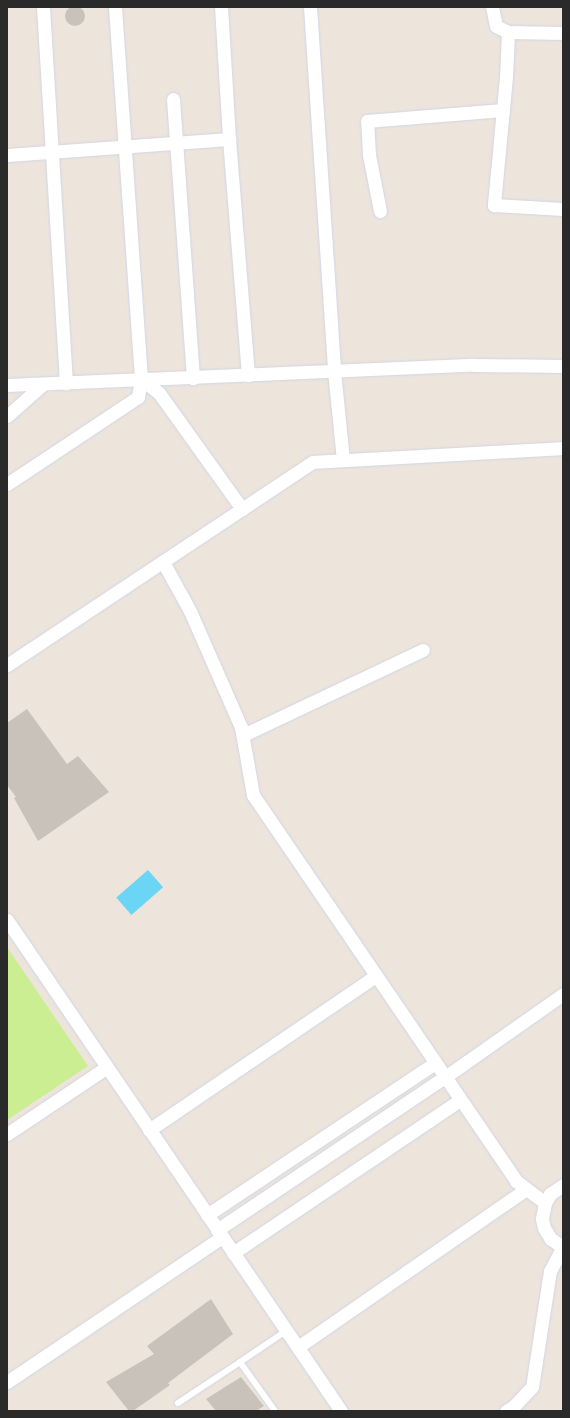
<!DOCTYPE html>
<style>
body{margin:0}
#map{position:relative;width:570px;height:1418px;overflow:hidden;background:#ede5dc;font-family:Mulish,sans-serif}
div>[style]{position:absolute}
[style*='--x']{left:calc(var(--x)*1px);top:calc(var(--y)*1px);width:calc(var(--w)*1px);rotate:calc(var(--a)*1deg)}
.pitch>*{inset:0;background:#caee91}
.water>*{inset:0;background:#6ad5f4;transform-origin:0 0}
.building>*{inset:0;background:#c8c2bb}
.round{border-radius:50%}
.roads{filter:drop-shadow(0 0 1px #d1d5e4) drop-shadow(0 0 1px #d1d5e4)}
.service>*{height:6px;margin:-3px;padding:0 3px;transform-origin:3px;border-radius:3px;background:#fff}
.minor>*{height:13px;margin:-6.5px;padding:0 6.5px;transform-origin:6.5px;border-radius:6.5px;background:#fff}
span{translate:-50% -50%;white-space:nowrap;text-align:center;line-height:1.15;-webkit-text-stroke:3px #fff;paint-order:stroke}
.frame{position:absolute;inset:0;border:8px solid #2a2a2a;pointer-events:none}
</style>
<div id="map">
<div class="pitch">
<i style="clip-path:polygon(7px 947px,88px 1066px,7px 1120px)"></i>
</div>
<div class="water">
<i style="left:148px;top:870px;width:23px;height:42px;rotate:49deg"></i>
</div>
<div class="building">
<i class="round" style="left:65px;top:6px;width:20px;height:20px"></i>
<i style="clip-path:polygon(27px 709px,67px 764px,78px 756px,109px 792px,38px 841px,14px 798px,16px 797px,7px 785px,7px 723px)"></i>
<i style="clip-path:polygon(211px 1299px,233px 1334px,168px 1383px,170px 1385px,133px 1411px,129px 1411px,106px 1382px,154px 1354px,147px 1346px)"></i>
<i style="clip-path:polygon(241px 1377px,264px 1406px,256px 1411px,216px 1411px,206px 1399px)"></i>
</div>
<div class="roads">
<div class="service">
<i style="--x:178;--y:1403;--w:74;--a:-33.5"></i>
<i style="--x:275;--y:1411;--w:60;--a:-125.5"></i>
<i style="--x:240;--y:1362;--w:55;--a:-34"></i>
</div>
<div class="minor">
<i style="--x:43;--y:7;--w:377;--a:86.5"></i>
<i style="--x:221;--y:7;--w:132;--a:86.5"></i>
<i style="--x:229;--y:139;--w:237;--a:85.4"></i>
<i style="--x:310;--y:7;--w:365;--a:86.2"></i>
<i style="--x:334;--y:371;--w:89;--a:84.2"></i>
<i style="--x:492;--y:7;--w:19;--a:78"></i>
<i style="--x:496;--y:26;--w:13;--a:27"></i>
<i style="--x:563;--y:33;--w:55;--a:-179"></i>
<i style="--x:508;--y:32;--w:45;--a:92.5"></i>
<i style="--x:506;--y:77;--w:129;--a:95.4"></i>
<i style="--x:494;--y:205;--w:69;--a:3.3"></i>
<i style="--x:173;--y:99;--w:280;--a:85.9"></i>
<i style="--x:7;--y:155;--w:223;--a:-4.1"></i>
<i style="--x:380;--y:211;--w:57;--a:-101.1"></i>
<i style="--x:369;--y:155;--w:34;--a:-93"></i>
<i style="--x:367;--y:121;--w:136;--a:-4.6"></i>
<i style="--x:141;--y:379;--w:23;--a:38"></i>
<i style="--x:159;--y:393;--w:143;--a:54.4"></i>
<i style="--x:7;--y:385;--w:467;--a:-2.5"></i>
<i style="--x:474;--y:365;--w:89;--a:0.6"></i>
<i style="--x:7;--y:416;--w:48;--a:-41.6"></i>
<i style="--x:7;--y:484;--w:157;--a:-33.6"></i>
<i style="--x:138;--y:397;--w:18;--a:-81"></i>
<i style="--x:141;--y:379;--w:373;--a:-94"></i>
<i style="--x:163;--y:562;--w:56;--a:61.1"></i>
<i style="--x:190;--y:611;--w:127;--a:66.3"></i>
<i style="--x:241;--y:727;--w:69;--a:80"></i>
<i style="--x:253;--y:795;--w:467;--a:55.7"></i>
<i style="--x:516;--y:1181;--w:36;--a:37"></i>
<i style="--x:7;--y:665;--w:367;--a:-33.6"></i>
<i style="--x:313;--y:462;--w:250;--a:-3.2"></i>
<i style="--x:243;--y:735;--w:199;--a:-25.3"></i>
<i style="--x:7;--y:920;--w:594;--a:55.77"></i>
<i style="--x:149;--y:1130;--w:274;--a:-34.2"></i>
<i style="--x:7;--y:1134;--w:120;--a:-33.8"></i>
<i style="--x:563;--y:1185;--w:16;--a:145"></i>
<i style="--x:550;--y:1194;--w:10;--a:119"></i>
<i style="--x:545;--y:1203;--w:16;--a:101"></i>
<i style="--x:542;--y:1219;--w:9;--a:77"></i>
<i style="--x:544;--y:1228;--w:13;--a:58"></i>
<i style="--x:551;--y:1239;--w:14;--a:34"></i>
<i style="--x:207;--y:1215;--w:274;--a:-33.7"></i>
<i style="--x:217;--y:1230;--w:275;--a:-33.9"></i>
<i style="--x:445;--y:1077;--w:144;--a:-35.1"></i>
<i style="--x:233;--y:1253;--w:274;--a:-34"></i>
<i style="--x:298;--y:1347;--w:277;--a:-34.7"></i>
<i style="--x:7;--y:1382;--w:259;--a:-34"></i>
<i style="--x:506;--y:1411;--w:9;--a:-32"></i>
<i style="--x:514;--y:1406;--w:26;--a:-47"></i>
<i style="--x:532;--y:1387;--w:117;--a:-81.2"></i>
<i style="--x:550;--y:1271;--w:27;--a:-62"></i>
</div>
</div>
<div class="frame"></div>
</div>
